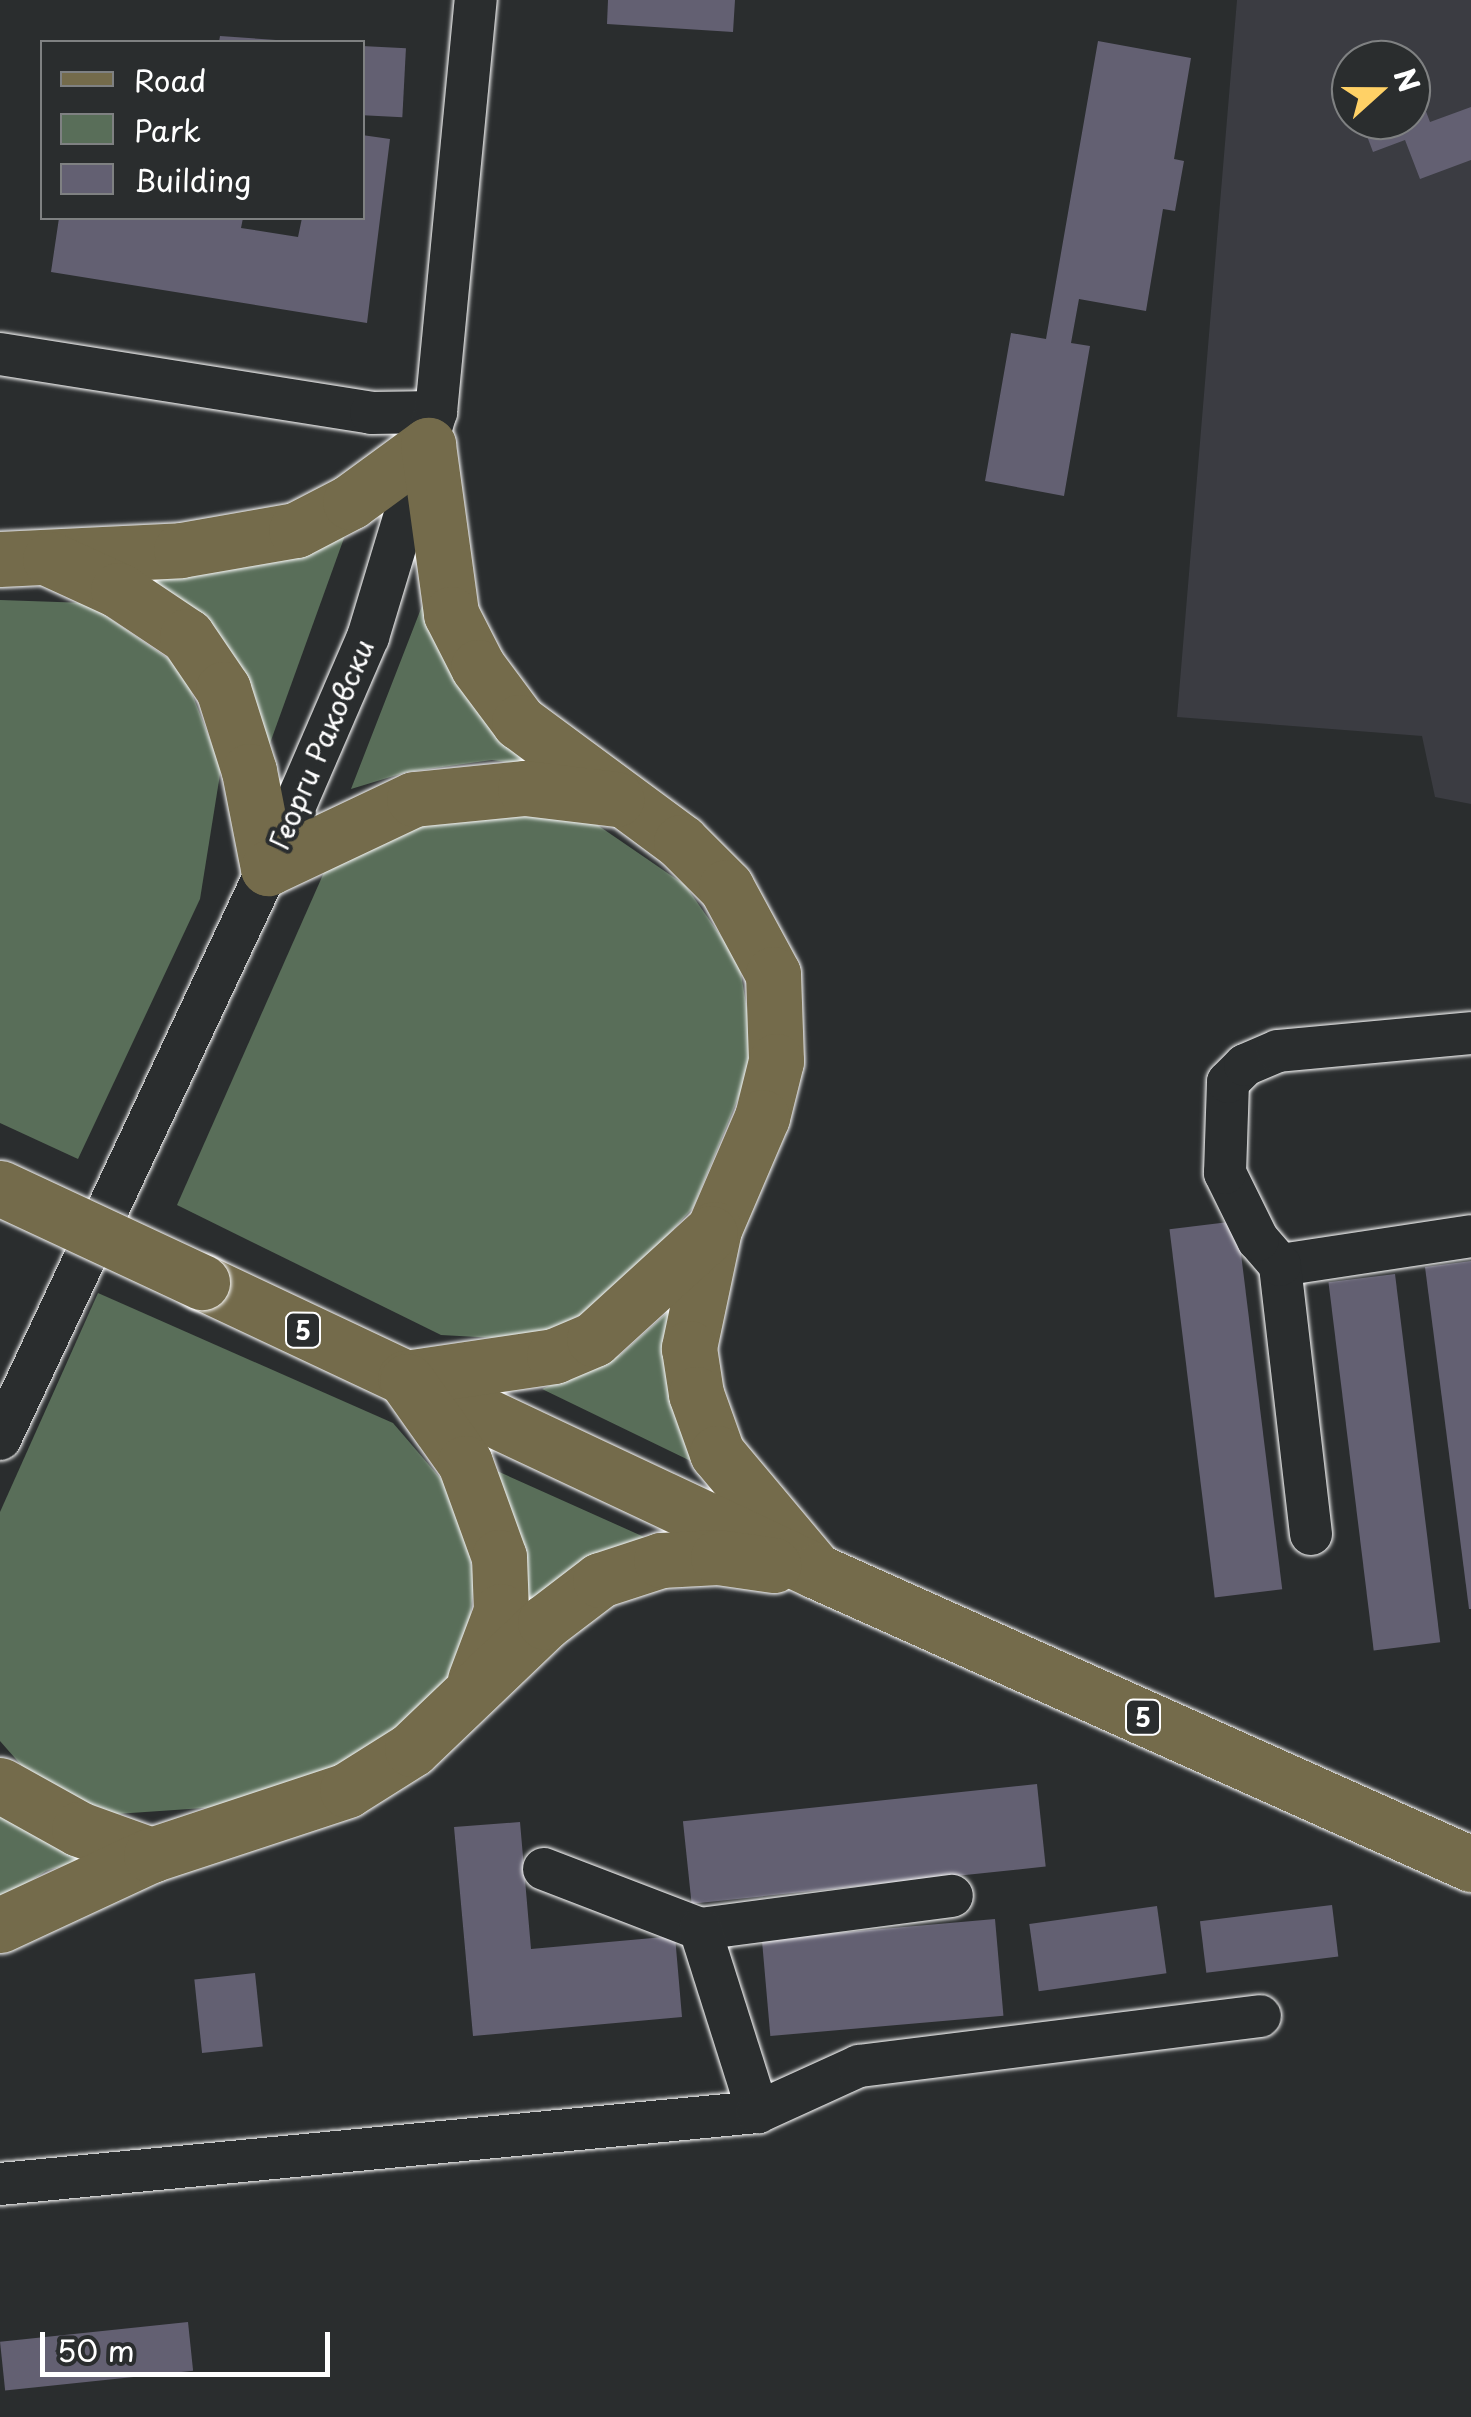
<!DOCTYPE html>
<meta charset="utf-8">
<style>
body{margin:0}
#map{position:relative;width:1471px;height:2417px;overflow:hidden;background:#2a2d2e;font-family:"Playpen Sans",sans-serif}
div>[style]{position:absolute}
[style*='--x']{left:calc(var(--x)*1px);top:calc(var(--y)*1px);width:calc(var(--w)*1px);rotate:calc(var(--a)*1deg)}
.built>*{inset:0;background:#3b3c42}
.green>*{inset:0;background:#596e59}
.building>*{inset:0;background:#636072;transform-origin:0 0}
.roads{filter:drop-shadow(0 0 2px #fff) drop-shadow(0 0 2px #fff)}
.minor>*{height:42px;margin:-21px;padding:0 21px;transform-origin:21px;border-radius:21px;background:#2a2d2e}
.major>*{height:55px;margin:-27.5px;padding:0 27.5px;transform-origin:27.5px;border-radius:27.5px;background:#746b4b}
.bridges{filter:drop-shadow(0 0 2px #fff) drop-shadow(0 0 2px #fff)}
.major-bridge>*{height:55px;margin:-27.5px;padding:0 27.5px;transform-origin:27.5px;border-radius:27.5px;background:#746b4b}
span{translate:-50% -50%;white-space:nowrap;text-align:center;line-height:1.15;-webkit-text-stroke:8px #2a2d2e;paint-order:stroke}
.shield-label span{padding:2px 8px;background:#2a2d2e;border:2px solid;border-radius:8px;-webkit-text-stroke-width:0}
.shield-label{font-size:25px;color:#fff;font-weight:700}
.street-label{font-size:28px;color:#fff}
.legend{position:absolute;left:40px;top:40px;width:325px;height:180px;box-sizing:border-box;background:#2a2d2e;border:2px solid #7f8182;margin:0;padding:12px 18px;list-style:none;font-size:30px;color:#fff}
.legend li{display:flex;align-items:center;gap:20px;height:50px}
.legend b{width:50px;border:2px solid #7f8182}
.north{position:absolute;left:1331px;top:40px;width:100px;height:100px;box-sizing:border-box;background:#2a2d2e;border:2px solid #7f8182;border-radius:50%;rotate:69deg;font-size:28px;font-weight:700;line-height:40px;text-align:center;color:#fff}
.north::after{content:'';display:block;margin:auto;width:35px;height:45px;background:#ffd166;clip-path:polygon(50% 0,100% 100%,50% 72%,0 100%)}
.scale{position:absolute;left:40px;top:2332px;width:290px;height:45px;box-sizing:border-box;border:5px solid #fff;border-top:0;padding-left:12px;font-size:30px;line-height:35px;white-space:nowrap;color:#fff;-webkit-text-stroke:8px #2a2d2e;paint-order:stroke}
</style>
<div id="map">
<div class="built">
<i style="clip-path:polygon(evenodd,1237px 0,1471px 0,1471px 804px,1435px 797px,1422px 736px,1177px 717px,1237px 0,1351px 60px,1411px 60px,1411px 120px,1351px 120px,1351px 60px)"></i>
</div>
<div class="green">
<i style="clip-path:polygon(348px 527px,265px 757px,87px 560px)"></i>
<i style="clip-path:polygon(429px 588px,556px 769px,492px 760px,407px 772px,351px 789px)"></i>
<i style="clip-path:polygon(0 600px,87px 603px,182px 668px,221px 768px,200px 899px,78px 1159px,0 1123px)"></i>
<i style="clip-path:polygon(446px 808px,577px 811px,685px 885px,739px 962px,755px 1057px,693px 1208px,607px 1300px,535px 1340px,441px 1335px,177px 1205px,333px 852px)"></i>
<i style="clip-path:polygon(98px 1293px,393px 1423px,460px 1501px,474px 1580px,467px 1654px,429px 1712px,356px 1762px,233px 1806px,116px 1814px,36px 1782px,0 1741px,0 1512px)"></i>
<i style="clip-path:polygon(670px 1310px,701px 1466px,542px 1389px,620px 1355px)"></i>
<i style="clip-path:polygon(497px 1471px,662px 1545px,526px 1623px,523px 1554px)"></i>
<i style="clip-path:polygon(0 1799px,108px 1852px,46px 1871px,0 1900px)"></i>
</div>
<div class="building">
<i style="clip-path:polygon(608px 0,735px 0,733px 32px,607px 24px)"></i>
<i style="clip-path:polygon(220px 36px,276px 40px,276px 42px,219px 42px)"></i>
<i style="clip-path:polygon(1098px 41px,1191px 58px,1174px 159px,1184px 161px,1175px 211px,1163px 209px,1146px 311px,1079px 299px,1071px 343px,1090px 346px,1064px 496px,985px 481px,1011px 333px,1046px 339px)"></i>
<i style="left:362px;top:46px;width:44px;height:69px;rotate:3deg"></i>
<i style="clip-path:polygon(1411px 72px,1430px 122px,1471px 107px,1471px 160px,1420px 179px,1405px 140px,1373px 152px,1361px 120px,1411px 120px)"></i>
<i style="clip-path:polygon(362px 135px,390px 139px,367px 323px,51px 272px,59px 218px,243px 218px,241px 228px,298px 237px,302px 218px,362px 218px)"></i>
<i style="left:1237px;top:1221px;width:371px;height:68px;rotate:83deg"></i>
<i style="clip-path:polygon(1471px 1261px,1471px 1609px,1469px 1609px,1425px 1267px)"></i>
<i style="left:1395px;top:1274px;width:371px;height:67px;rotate:83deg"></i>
<i style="left:1037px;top:1784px;width:83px;height:356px;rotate:84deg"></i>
<i style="clip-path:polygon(520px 1822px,531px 1949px,675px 1936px,682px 2017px,473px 2036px,454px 1827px)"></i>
<i style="left:1332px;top:1905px;width:52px;height:133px;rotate:83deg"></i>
<i style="left:1157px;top:1906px;width:68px;height:129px;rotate:82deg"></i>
<i style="left:995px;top:1919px;width:97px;height:234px;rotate:85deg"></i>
<i style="left:255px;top:1973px;width:74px;height:61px;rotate:84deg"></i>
<i style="left:188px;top:2322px;width:49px;height:189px;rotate:84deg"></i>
</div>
<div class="roads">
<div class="minor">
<i style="--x:0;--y:354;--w:376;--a:9"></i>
<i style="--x:371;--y:413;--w:65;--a:-0.9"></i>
<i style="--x:1280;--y:1265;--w:193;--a:-8.6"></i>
<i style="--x:0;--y:1439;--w:631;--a:-64.86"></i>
<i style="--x:268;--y:868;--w:252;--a:-66.6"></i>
<i style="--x:368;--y:637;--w:235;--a:-73.2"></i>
<i style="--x:436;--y:412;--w:414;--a:-84.5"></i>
<i style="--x:1311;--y:1534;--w:271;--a:-96.6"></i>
<i style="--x:1280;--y:1265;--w:33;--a:-131"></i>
<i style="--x:1258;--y:1240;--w:75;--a:-116.2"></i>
<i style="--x:1225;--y:1173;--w:91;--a:-88.1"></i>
<i style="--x:1228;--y:1082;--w:24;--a:-45"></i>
<i style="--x:1245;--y:1065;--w:36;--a:-23"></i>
<i style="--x:1278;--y:1051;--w:194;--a:-5.3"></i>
<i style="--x:544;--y:1869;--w:167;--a:21"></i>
<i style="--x:700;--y:1929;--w:254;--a:-7.5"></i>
<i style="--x:700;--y:1929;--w:192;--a:72.4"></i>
<i style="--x:0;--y:2184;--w:761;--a:-5.43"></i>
<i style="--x:758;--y:2112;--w:111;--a:-24.5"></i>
<i style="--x:859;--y:2066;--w:404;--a:-7.1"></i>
</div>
<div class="major">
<i style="--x:0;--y:559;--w:181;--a:-2.8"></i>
<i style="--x:181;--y:550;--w:117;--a:-9.9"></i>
<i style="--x:296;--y:530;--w:61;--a:-27.4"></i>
<i style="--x:350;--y:502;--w:97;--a:-36.2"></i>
<i style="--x:428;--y:445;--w:171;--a:82.2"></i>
<i style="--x:451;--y:614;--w:59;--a:63"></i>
<i style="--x:478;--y:667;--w:69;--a:53.3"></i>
<i style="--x:519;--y:722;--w:202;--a:36.5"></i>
<i style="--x:681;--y:842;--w:64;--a:45"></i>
<i style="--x:726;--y:887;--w:99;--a:61.6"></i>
<i style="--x:773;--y:974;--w:87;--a:88"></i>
<i style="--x:776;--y:1061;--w:58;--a:104"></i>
<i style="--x:762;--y:1117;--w:122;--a:113.2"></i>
<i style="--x:714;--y:1229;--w:122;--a:101.9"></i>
<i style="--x:689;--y:1348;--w:47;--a:81.3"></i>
<i style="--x:696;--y:1394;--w:63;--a:70.4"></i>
<i style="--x:717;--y:1453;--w:154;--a:50"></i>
<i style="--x:50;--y:559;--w:75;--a:24.5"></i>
<i style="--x:118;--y:590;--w:83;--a:33.7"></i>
<i style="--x:187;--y:636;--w:64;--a:55.8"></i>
<i style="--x:223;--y:689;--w:86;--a:72.4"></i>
<i style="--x:249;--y:771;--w:99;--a:78.9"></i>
<i style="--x:268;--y:868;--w:161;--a:-25.3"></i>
<i style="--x:414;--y:799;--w:112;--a:-5.7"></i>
<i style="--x:525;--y:788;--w:92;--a:6.9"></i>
<i style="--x:202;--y:1282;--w:679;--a:25.21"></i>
<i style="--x:816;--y:1571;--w:718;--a:24.1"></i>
<i style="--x:405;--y:1378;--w:151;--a:-8.4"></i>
<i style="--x:554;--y:1356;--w:43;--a:-23"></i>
<i style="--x:594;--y:1339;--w:157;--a:-42.4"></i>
<i style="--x:407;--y:1381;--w:100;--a:54.7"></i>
<i style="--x:465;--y:1463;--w:100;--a:70.1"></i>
<i style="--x:499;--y:1557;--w:54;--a:87.9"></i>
<i style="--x:501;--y:1611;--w:74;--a:110.6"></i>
<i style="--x:0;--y:1785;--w:90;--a:29.1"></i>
<i style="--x:79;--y:1829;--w:77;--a:19.9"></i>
<i style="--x:0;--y:1925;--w:166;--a:-24.9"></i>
<i style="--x:151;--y:1855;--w:206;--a:-18.3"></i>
<i style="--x:347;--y:1790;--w:77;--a:-32.2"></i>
<i style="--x:412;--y:1749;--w:184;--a:-43.7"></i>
<i style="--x:545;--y:1622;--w:69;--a:-37.4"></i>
<i style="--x:600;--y:1580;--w:64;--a:-18.2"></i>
<i style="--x:661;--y:1560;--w:57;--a:-3"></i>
<i style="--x:718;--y:1557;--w:56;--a:8.3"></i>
</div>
</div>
<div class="bridges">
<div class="major-bridge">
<i style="--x:0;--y:1188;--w:223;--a:25"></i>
</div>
</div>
<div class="shield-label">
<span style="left:303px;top:1330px">5</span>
<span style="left:1143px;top:1717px">5</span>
</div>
<div class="street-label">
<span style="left:321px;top:744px;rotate:-67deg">Георги Раковски</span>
</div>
<ul class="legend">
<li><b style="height:12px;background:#746b4b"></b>Road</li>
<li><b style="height:28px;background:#596e59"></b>Park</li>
<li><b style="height:28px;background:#636072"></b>Building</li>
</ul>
<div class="north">N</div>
<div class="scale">50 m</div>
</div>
